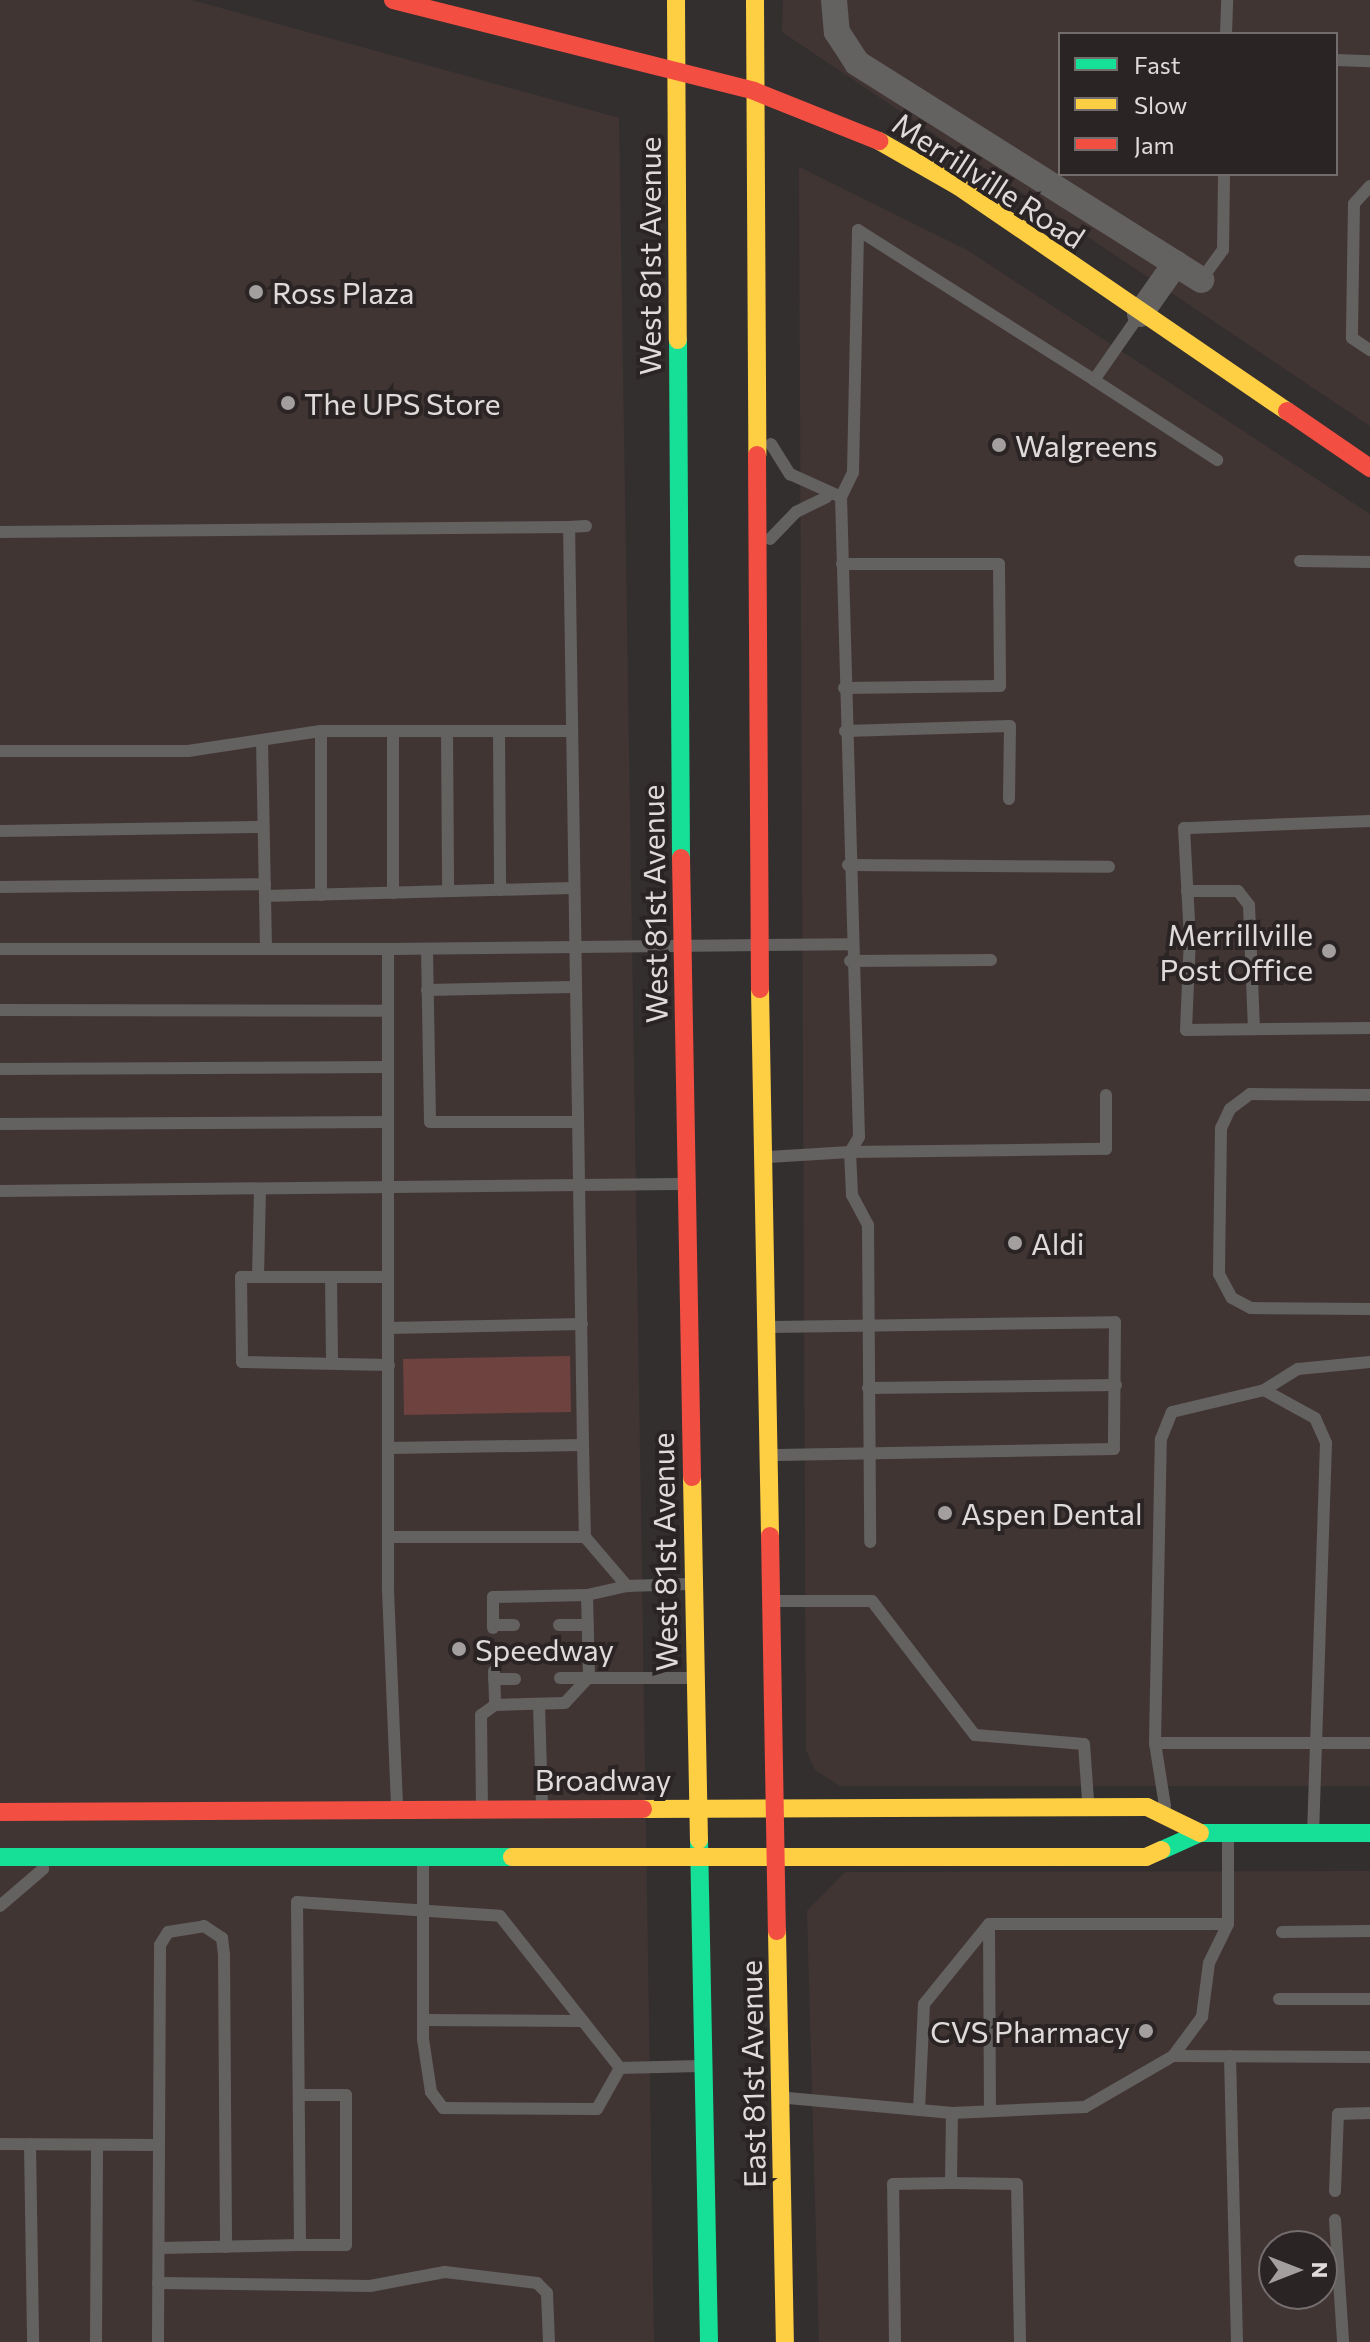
<!DOCTYPE html>
<style>
body{margin:0}
#map{position:relative;width:1370px;height:2342px;overflow:hidden;background:#332f2f;font-family:Commissioner,sans-serif}
div>[style]{position:absolute}
[style*='--x']{left:calc(var(--x)*1px);top:calc(var(--y)*1px);width:calc(var(--w)*1px);rotate:calc(var(--a)*1deg)}
.built>*{inset:0;background:#413534}
.green>*{inset:0;background:#6d423f;transform-origin:0 0}
.lane>*{height:12px;margin:-6px;padding:0 6px;transform-origin:6px;border-radius:6px;background:#646161}
.street>*{height:26px;margin:-13px;padding:0 13px;transform-origin:13px;border-radius:13px;background:#646161}
.fast>*{height:18px;margin:-9px;padding:0 9px;transform-origin:9px;border-radius:9px;background:#16e098}
.slow>*{height:18px;margin:-9px;padding:0 9px;transform-origin:9px;border-radius:9px;background:#ffcf43}
.jam>*{height:18px;margin:-9px;padding:0 9px;transform-origin:9px;border-radius:9px;background:#f24e42}
.dots>*{width:22px;height:22px;translate:-50% -50%;box-sizing:border-box;border:4px solid #2b2424;border-radius:50%}
span{translate:-50% -50%;white-space:nowrap;text-align:center;line-height:1.15;-webkit-text-stroke:8px #2b2424;paint-order:stroke}
.street-label{font-size:30px;color:#e0dbdb}
.poi-label{font-size:30px;color:#e0dbdb}
.left{translate:0 -50%;text-align:left}
.right{translate:-100% -50%;text-align:right}
.legend{position:absolute;left:1058px;top:32px;width:280px;height:144px;box-sizing:border-box;background:#2b2424;border:2px solid #736d6d;margin:0;padding:10px 14px;list-style:none;font-size:24px;color:#e0dbdb}
.legend li{display:flex;align-items:center;gap:16px;height:40px}
.legend b{width:40px;border:2px solid #736d6d}
.north{position:absolute;left:1258px;top:2230px;width:80px;height:80px;box-sizing:border-box;background:#2b2424;border:2px solid #736d6d;border-radius:50%;rotate:90deg;font-size:22px;font-weight:700;line-height:32px;text-align:center;color:#e0dbdb}
.north::after{content:'';display:block;margin:auto;width:28px;height:36px;background:#a39f9f;clip-path:polygon(50% 0,100% 100%,50% 72%,0 100%)}
</style>
<div id="map">
<div class="built">
<i style="clip-path:polygon(0 0,192px 0,619px 118px,654px 2342px,0 2342px)"></i>
<i style="clip-path:polygon(evenodd,783px 0,1370px 0,1370px 426px,782px 32px,783px 0,1060px 34px,1336px 34px,1336px 174px,1060px 174px,1060px 34px)"></i>
<i style="clip-path:polygon(799px 167px,967px 250px,1370px 514px,1370px 1786px,840px 1786px,815px 1770px,806px 1750px)"></i>
<i style="clip-path:polygon(evenodd,1370px 1871px,1370px 2342px,819px 2342px,807px 1911px,845px 1872px,1370px 1871px,1274px 2246px,1322px 2246px,1322px 2294px,1274px 2294px,1274px 2246px)"></i>
</div>
<div class="green">
<i style="left:570px;top:1356px;width:56px;height:167px;rotate:89deg"></i>
</div>
<div class="lane">
<i style="--x:1226;--y:34;--w:34;--a:-88"></i>
<i style="--x:1336;--y:60;--w:34;--a:2"></i>
<i style="--x:1370;--y:186;--w:24;--a:132"></i>
<i style="--x:1354;--y:204;--w:134;--a:90.9"></i>
<i style="--x:1352;--y:338;--w:22;--a:34"></i>
<i style="--x:1201;--y:280;--w:37;--a:-54"></i>
<i style="--x:1223;--y:250;--w:76;--a:-89.2"></i>
<i style="--x:1094;--y:380;--w:147;--a:33"></i>
<i style="--x:771;--y:444;--w:36;--a:58"></i>
<i style="--x:790;--y:474;--w:56;--a:24.3"></i>
<i style="--x:0;--y:532;--w:569;--a:-0.5"></i>
<i style="--x:770;--y:539;--w:37;--a:-46"></i>
<i style="--x:796;--y:512;--w:34;--a:-26"></i>
<i style="--x:1300;--y:561;--w:70;--a:0.8"></i>
<i style="--x:842;--y:564;--w:157;--a:0"></i>
<i style="--x:999;--y:564;--w:122;--a:89.5"></i>
<i style="--x:1000;--y:686;--w:156;--a:179.3"></i>
<i style="--x:321;--y:731;--w:164;--a:90"></i>
<i style="--x:447;--y:731;--w:160;--a:89.6"></i>
<i style="--x:499;--y:731;--w:159;--a:89.6"></i>
<i style="--x:845;--y:731;--w:165;--a:-1.7"></i>
<i style="--x:1010;--y:726;--w:73;--a:90.8"></i>
<i style="--x:262;--y:740;--w:209;--a:88.9"></i>
<i style="--x:0;--y:751;--w:188;--a:0"></i>
<i style="--x:188;--y:751;--w:134;--a:-8.6"></i>
<i style="--x:321;--y:731;--w:250;--a:0"></i>
<i style="--x:1370;--y:821;--w:186;--a:177.8"></i>
<i style="--x:1184;--y:828;--w:110;--a:86.9"></i>
<i style="--x:1190;--y:938;--w:92;--a:92.5"></i>
<i style="--x:1186;--y:1030;--w:184;--a:-0.6"></i>
<i style="--x:0;--y:831;--w:263;--a:-0.9"></i>
<i style="--x:848;--y:865;--w:261;--a:0.4"></i>
<i style="--x:0;--y:887;--w:265;--a:-0.6"></i>
<i style="--x:1187;--y:891;--w:51;--a:0"></i>
<i style="--x:1238;--y:891;--w:18;--a:52"></i>
<i style="--x:1249;--y:905;--w:124;--a:87.7"></i>
<i style="--x:393;--y:893;--w:162;--a:-90"></i>
<i style="--x:265;--y:896;--w:306;--a:-1.5"></i>
<i style="--x:0;--y:949;--w:388;--a:0"></i>
<i style="--x:427;--y:949;--w:173;--a:89"></i>
<i style="--x:430;--y:1122;--w:148;--a:0"></i>
<i style="--x:850;--y:961;--w:141;--a:-0.4"></i>
<i style="--x:427;--y:990;--w:147;--a:-1.2"></i>
<i style="--x:0;--y:1010;--w:388;--a:0.1"></i>
<i style="--x:0;--y:1069;--w:388;--a:-0.3"></i>
<i style="--x:1370;--y:1095;--w:120;--a:-179.5"></i>
<i style="--x:1250;--y:1094;--w:25;--a:143"></i>
<i style="--x:1230;--y:1109;--w:21;--a:115"></i>
<i style="--x:1221;--y:1128;--w:146;--a:90.8"></i>
<i style="--x:1219;--y:1274;--w:27;--a:62"></i>
<i style="--x:1232;--y:1298;--w:21;--a:28"></i>
<i style="--x:1251;--y:1308;--w:119;--a:0.5"></i>
<i style="--x:0;--y:1124;--w:388;--a:-0.3"></i>
<i style="--x:850;--y:1152;--w:17;--a:-59"></i>
<i style="--x:859;--y:1137;--w:640;--a:-91.61"></i>
<i style="--x:841;--y:497;--w:28;--a:-64"></i>
<i style="--x:853;--y:472;--w:242;--a:-88.8"></i>
<i style="--x:858;--y:230;--w:280;--a:32.4"></i>
<i style="--x:1094;--y:380;--w:80;--a:-55.1"></i>
<i style="--x:850;--y:1152;--w:256;--a:-0.7"></i>
<i style="--x:1106;--y:1149;--w:54;--a:-90"></i>
<i style="--x:768;--y:1157;--w:82;--a:-3.5"></i>
<i style="--x:850;--y:1152;--w:43;--a:87.3"></i>
<i style="--x:852;--y:1195;--w:34;--a:62"></i>
<i style="--x:868;--y:1225;--w:317;--a:89.6"></i>
<i style="--x:0;--y:1191;--w:678;--a:-0.59"></i>
<i style="--x:258;--y:1277;--w:86;--a:-88.7"></i>
<i style="--x:331;--y:1277;--w:85;--a:89.3"></i>
<i style="--x:388;--y:1277;--w:147;--a:180"></i>
<i style="--x:241;--y:1277;--w:85;--a:89.3"></i>
<i style="--x:242;--y:1362;--w:147;--a:1.2"></i>
<i style="--x:771;--y:1327;--w:344;--a:-0.8"></i>
<i style="--x:1115;--y:1322;--w:127;--a:90.5"></i>
<i style="--x:1114;--y:1449;--w:338;--a:179"></i>
<i style="--x:389;--y:1328;--w:193;--a:-1.2"></i>
<i style="--x:868;--y:1388;--w:248;--a:-0.7"></i>
<i style="--x:1264;--y:1390;--w:40;--a:-32"></i>
<i style="--x:1298;--y:1369;--w:72;--a:-5.6"></i>
<i style="--x:583;--y:1445;--w:918;--a:-90.87"></i>
<i style="--x:569;--y:527;--w:17;--a:-3"></i>
<i style="--x:389;--y:1448;--w:194;--a:-0.9"></i>
<i style="--x:583;--y:1445;--w:92;--a:88.8"></i>
<i style="--x:585;--y:1537;--w:65;--a:49.4"></i>
<i style="--x:627;--y:1586;--w:41;--a:167.3"></i>
<i style="--x:587;--y:1595;--w:82;--a:88.6"></i>
<i style="--x:589;--y:1677;--w:35;--a:133"></i>
<i style="--x:565;--y:1703;--w:70;--a:178.4"></i>
<i style="--x:495;--y:1705;--w:17;--a:144"></i>
<i style="--x:481;--y:1715;--w:89;--a:89.4"></i>
<i style="--x:389;--y:1537;--w:196;--a:0"></i>
<i style="--x:627;--y:1586;--w:61;--a:-1.9"></i>
<i style="--x:778;--y:1601;--w:94;--a:0"></i>
<i style="--x:872;--y:1601;--w:169;--a:52.5"></i>
<i style="--x:975;--y:1735;--w:109;--a:4.7"></i>
<i style="--x:1084;--y:1744;--w:56;--a:85.9"></i>
<i style="--x:493;--y:1625;--w:21;--a:0"></i>
<i style="--x:559;--y:1625;--w:29;--a:0"></i>
<i style="--x:493;--y:1628;--w:31;--a:-90"></i>
<i style="--x:493;--y:1597;--w:94;--a:-1.2"></i>
<i style="--x:494;--y:1671;--w:34;--a:88"></i>
<i style="--x:560;--y:1678;--w:131;--a:0"></i>
<i style="--x:494;--y:1679;--w:21;--a:0"></i>
<i style="--x:539;--y:1704;--w:100;--a:88.3"></i>
<i style="--x:1155;--y:1743;--w:215;--a:0"></i>
<i style="--x:397;--y:1805;--w:218;--a:-92.4"></i>
<i style="--x:388;--y:1587;--w:638;--a:-90"></i>
<i style="--x:388;--y:949;--w:461;--a:-0.6"></i>
<i style="--x:1165;--y:1806;--w:64;--a:-99"></i>
<i style="--x:1155;--y:1743;--w:304;--a:-88.9"></i>
<i style="--x:1161;--y:1439;--w:29;--a:-68"></i>
<i style="--x:1172;--y:1412;--w:95;--a:-13.4"></i>
<i style="--x:1264;--y:1390;--w:58;--a:28.8"></i>
<i style="--x:1315;--y:1418;--w:27;--a:66"></i>
<i style="--x:1326;--y:1443;--w:385;--a:91.9"></i>
<i style="--x:423;--y:1861;--w:178;--a:90"></i>
<i style="--x:423;--y:2039;--w:54;--a:81.4"></i>
<i style="--x:431;--y:2092;--w:20;--a:53"></i>
<i style="--x:443;--y:2108;--w:154;--a:0.4"></i>
<i style="--x:597;--y:2109;--w:47;--a:-60.7"></i>
<i style="--x:0;--y:1906;--w:57;--a:-40.7"></i>
<i style="--x:989;--y:1924;--w:187;--a:89.7"></i>
<i style="--x:1282;--y:1932;--w:88;--a:-0.7"></i>
<i style="--x:1279;--y:1999;--w:91;--a:0"></i>
<i style="--x:424;--y:2020;--w:159;--a:0.4"></i>
<i style="--x:1173;--y:2056;--w:197;--a:0.3"></i>
<i style="--x:1230;--y:2056;--w:286;--a:88.6"></i>
<i style="--x:299;--y:2095;--w:47;--a:0"></i>
<i style="--x:346;--y:2095;--w:150;--a:90"></i>
<i style="--x:346;--y:2245;--w:46;--a:180"></i>
<i style="--x:788;--y:2098;--w:165;--a:5.2"></i>
<i style="--x:919;--y:2110;--w:106;--a:-87.3"></i>
<i style="--x:924;--y:2004;--w:103;--a:-50.9"></i>
<i style="--x:989;--y:1924;--w:239;--a:0"></i>
<i style="--x:1228;--y:1924;--w:85;--a:-90"></i>
<i style="--x:0;--y:2144;--w:159;--a:0.4"></i>
<i style="--x:159;--y:2145;--w:197;--a:90.3"></i>
<i style="--x:30;--y:2144;--w:198;--a:89.1"></i>
<i style="--x:159;--y:2145;--w:200;--a:-89.7"></i>
<i style="--x:160;--y:1945;--w:15;--a:-58"></i>
<i style="--x:168;--y:1932;--w:36;--a:-9"></i>
<i style="--x:204;--y:1926;--w:22;--a:34"></i>
<i style="--x:222;--y:1938;--w:16;--a:83"></i>
<i style="--x:224;--y:1954;--w:293;--a:89.6"></i>
<i style="--x:951;--y:2183;--w:70;--a:-89.2"></i>
<i style="--x:952;--y:2113;--w:133;--a:-2.6"></i>
<i style="--x:1085;--y:2107;--w:102;--a:-30.1"></i>
<i style="--x:1173;--y:2056;--w:49;--a:-53.4"></i>
<i style="--x:1202;--y:2017;--w:54;--a:-82.6"></i>
<i style="--x:1209;--y:1963;--w:43;--a:-64"></i>
<i style="--x:1335;--y:2191;--w:77;--a:-87.8"></i>
<i style="--x:1338;--y:2114;--w:32;--a:-2"></i>
<i style="--x:1335;--y:2220;--w:122;--a:86.2"></i>
<i style="--x:159;--y:2248;--w:141;--a:-1.2"></i>
<i style="--x:300;--y:2245;--w:343;--a:-90.5"></i>
<i style="--x:297;--y:1902;--w:203;--a:3.9"></i>
<i style="--x:500;--y:1916;--w:194;--a:51.7"></i>
<i style="--x:620;--y:2068;--w:79;--a:-1.5"></i>
<i style="--x:158;--y:2283;--w:212;--a:0.8"></i>
<i style="--x:370;--y:2286;--w:76;--a:-10.6"></i>
<i style="--x:445;--y:2272;--w:93;--a:6.8"></i>
<i style="--x:537;--y:2283;--w:14;--a:45"></i>
<i style="--x:547;--y:2293;--w:49;--a:87.7"></i>
<i style="--x:96;--y:2342;--w:197;--a:-89.7"></i>
<i style="--x:895;--y:2342;--w:158;--a:-90.7"></i>
<i style="--x:893;--y:2184;--w:58;--a:-1"></i>
<i style="--x:951;--y:2183;--w:66;--a:0.9"></i>
<i style="--x:1017;--y:2184;--w:158;--a:88.9"></i>
</div>
<div class="street">
<i style="--x:834;--y:0;--w:32;--a:85"></i>
<i style="--x:837;--y:32;--w:37;--a:57"></i>
<i style="--x:857;--y:63;--w:407;--a:32.2"></i>
<i style="--x:1140;--y:314;--w:62;--a:-54.8"></i>
</div>
<div class="fast">
<i style="--x:678;--y:340;--w:518;--a:89.67"></i>
<i style="--x:699;--y:1840;--w:502;--a:88.86"></i>
<i style="--x:1162;--y:1850;--w:42;--a:-24.1"></i>
<i style="--x:1200;--y:1833;--w:170;--a:0"></i>
<i style="--x:0;--y:1857;--w:512;--a:0"></i>
</div>
<div class="slow">
<i style="--x:676;--y:0;--w:340;--a:89.7"></i>
<i style="--x:755;--y:0;--w:455;--a:89.7"></i>
<i style="--x:879;--y:141;--w:91;--a:29.7"></i>
<i style="--x:958;--y:186;--w:399;--a:34.4"></i>
<i style="--x:760;--y:989;--w:547;--a:88.95"></i>
<i style="--x:692;--y:1477;--w:363;--a:88.9"></i>
<i style="--x:643;--y:1809;--w:504;--a:-0.23"></i>
<i style="--x:1147;--y:1807;--w:59;--a:26.1"></i>
<i style="--x:512;--y:1857;--w:634;--a:0"></i>
<i style="--x:1146;--y:1857;--w:17;--a:-24"></i>
<i style="--x:777;--y:1931;--w:411;--a:88.9"></i>
</div>
<div class="jam">
<i style="--x:393;--y:0;--w:372;--a:14.1"></i>
<i style="--x:754;--y:91;--w:135;--a:21.8"></i>
<i style="--x:1287;--y:411;--w:101;--a:34.5"></i>
<i style="--x:757;--y:455;--w:534;--a:89.68"></i>
<i style="--x:681;--y:858;--w:619;--a:88.98"></i>
<i style="--x:770;--y:1536;--w:395;--a:89"></i>
<i style="--x:0;--y:1812;--w:643;--a:-0.27"></i>
</div>
<div class="dots">
<i style="left:256px;top:292px;background:#a39f9f"></i>
<i style="left:288px;top:403px;background:#a39f9f"></i>
<i style="left:999px;top:445px;background:#a39f9f"></i>
<i style="left:1329px;top:951px;background:#a39f9f"></i>
<i style="left:1015px;top:1243px;background:#a39f9f"></i>
<i style="left:945px;top:1513px;background:#a39f9f"></i>
<i style="left:459px;top:1649px;background:#a39f9f"></i>
<i style="left:1146px;top:2031px;background:#a39f9f"></i>
</div>
<div class="street-label">
<span style="left:989px;top:180px;rotate:33deg">Merrillville Road</span>
<span style="left:649px;top:256px;rotate:-90deg">West 81st Avenue</span>
<span style="left:654px;top:904px;rotate:-91deg">West 81st Avenue</span>
<span style="left:664px;top:1552px;rotate:-91deg">West 81st Avenue</span>
<span style="left:603px;top:1779px">Broadway</span>
<span style="left:752px;top:2074px;rotate:-91deg">East 81st Avenue</span>
</div>
<div class="poi-label">
<span class="left" style="left:272px;top:292px">Ross Plaza</span>
<span class="left" style="left:304px;top:403px">The UPS Store</span>
<span class="left" style="left:1015px;top:445px">Walgreens</span>
<span class="right" style="left:1313px;top:951px">Merrillville<br>Post Office</span>
<span class="left" style="left:1031px;top:1243px">Aldi</span>
<span class="left" style="left:961px;top:1513px">Aspen Dental</span>
<span class="left" style="left:475px;top:1649px">Speedway</span>
<span class="right" style="left:1130px;top:2031px">CVS Pharmacy</span>
</div>
<ul class="legend">
<li><b style="height:10px;background:#16e098"></b>Fast</li>
<li><b style="height:10px;background:#ffcf43"></b>Slow</li>
<li><b style="height:10px;background:#f24e42"></b>Jam</li>
</ul>
<div class="north">N</div>
</div>
